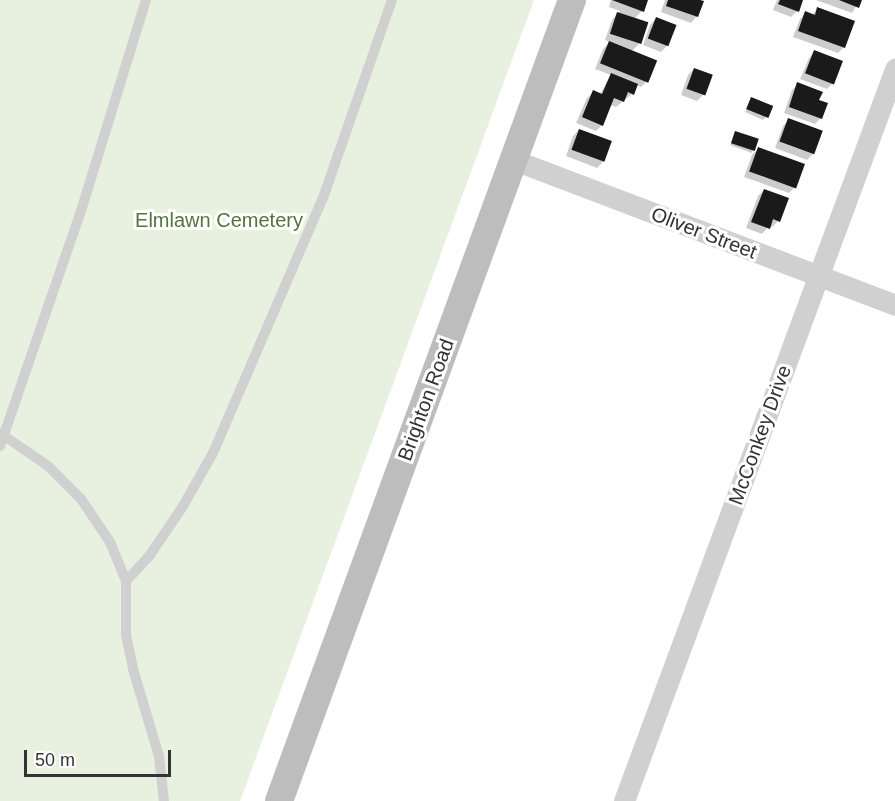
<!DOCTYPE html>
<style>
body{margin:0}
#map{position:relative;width:895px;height:801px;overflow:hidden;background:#fff;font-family:Arial,sans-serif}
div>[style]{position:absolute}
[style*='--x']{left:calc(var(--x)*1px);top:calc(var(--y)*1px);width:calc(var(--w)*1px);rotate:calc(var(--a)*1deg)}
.green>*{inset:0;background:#e8f0e0}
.shadow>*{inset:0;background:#0003;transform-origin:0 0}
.building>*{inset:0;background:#1a1a1a;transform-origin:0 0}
.lane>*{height:10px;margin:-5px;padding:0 5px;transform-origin:5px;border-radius:5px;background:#d0d0d0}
.street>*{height:21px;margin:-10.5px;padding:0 10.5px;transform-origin:10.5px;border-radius:10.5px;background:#d0d0d0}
.secondary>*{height:28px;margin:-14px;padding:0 14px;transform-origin:14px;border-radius:14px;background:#bdbdbd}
span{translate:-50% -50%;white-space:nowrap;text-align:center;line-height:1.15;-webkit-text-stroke:6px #fff;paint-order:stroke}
.park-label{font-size:20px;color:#53743b}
.street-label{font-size:20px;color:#333}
.scale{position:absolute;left:24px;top:750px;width:147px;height:27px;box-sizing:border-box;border:3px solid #333;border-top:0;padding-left:8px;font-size:18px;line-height:21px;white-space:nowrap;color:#333;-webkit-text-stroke:4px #fff;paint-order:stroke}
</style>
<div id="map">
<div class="green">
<i style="clip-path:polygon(0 0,534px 0,240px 801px,0 801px)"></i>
</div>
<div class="shadow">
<i style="clip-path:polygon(611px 0,647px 0,642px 11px,634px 19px,639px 44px,631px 52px,647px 81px,641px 87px,636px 85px,632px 94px,616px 107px,610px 105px,602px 125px,596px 131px,576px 123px,587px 98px,593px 92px,600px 94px,611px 75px,595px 69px,603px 49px,610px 42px,605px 40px,612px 20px,620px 11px,609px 7px)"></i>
<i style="clip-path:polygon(665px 0,696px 0,697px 16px,691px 23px,661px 12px)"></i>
<i style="clip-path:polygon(777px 0,801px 0,797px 11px,791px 17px,773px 10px)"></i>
<i style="clip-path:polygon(816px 0,860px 0,852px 13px)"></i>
<i style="clip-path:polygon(818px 9px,844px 47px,838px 53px,793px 37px,800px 19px,806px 13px,811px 15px)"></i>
<i style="clip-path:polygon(656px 19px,667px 46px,661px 52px,643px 45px,650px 25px)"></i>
<i style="clip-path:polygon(815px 52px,833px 83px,827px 89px,800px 79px,809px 58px)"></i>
<i style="clip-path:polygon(694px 69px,703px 95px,697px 101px,681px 95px,688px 75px)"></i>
<i style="clip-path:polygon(798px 84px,817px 101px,821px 118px,815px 124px,784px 113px,792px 90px)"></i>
<i style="clip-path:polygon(752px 99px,766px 117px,763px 120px,745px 112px)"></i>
<i style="clip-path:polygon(789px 120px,813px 154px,807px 160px,775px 148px,783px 126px)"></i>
<i style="clip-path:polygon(579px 130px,610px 142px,603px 162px,597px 168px,566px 156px,573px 136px)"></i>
<i style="left:735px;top:132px;width:23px;height:14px;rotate:20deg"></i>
<i style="clip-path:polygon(758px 149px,795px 187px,789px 193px,744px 177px,752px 155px)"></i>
<i style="clip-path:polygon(764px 190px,778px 221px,772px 227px,769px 226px,762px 234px,746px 228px,758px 196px)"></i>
</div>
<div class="building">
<i style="clip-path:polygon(612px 0,648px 0,644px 12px)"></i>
<i style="clip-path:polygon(668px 0,700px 0,704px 1px,698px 17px,666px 6px)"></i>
<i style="clip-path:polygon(780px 0,803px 0,799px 12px,778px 4px)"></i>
<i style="clip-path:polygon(839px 0,862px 0,859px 8px)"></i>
<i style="clip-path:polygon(817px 7px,855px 21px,845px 48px,798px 31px,805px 11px,815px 15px)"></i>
<i style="left:617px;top:12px;width:33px;height:23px;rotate:18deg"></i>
<i style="left:656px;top:17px;width:22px;height:23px;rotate:21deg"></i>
<i style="left:609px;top:41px;width:52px;height:24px;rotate:22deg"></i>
<i style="left:814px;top:50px;width:31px;height:25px;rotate:21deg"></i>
<i style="left:694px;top:68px;width:20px;height:22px;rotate:20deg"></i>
<i style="clip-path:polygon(611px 73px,638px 84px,634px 95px,628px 92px,624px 102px,614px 98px,603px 126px,582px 117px,593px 90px,602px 94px)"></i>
<i style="clip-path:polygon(797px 82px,823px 92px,819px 100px,828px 103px,822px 119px,789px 107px)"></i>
<i style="left:751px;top:97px;width:24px;height:13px;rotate:22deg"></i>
<i style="left:788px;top:118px;width:37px;height:25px;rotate:20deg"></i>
<i style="left:579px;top:129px;width:35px;height:22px;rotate:20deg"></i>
<i style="left:735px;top:131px;width:25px;height:13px;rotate:18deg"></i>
<i style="left:758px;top:147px;width:50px;height:26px;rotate:20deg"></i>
<i style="clip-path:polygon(764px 189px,789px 198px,780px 222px,773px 219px,770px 229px,751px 222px)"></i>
</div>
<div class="lane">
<i style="--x:0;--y:433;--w:58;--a:34.5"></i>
<i style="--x:48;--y:466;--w:47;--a:45"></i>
<i style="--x:81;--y:499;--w:52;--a:56"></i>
<i style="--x:110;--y:542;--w:42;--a:67.7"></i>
<i style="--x:126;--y:581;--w:54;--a:90"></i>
<i style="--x:126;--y:635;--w:35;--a:78"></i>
<i style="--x:133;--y:669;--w:91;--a:73.4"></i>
<i style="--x:159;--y:756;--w:45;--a:83.7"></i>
<i style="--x:0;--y:446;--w:249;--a:-71"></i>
<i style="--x:81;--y:211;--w:221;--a:-72.9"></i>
<i style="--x:126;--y:581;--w:35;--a:-47"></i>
<i style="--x:150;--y:555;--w:59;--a:-56"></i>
<i style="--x:183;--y:506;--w:61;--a:-60.5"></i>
<i style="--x:213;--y:453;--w:278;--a:-66.7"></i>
<i style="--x:323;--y:198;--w:210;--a:-70.8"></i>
</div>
<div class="street">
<i style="--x:514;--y:160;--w:408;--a:20.8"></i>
<i style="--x:624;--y:801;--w:781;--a:-69.68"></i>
</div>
<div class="secondary">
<i style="--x:279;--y:801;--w:853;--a:-69.91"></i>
</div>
<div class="park-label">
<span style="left:219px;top:220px">Elmlawn Cemetery</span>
</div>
<div class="street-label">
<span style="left:704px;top:233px;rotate:21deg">Oliver Street</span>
<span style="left:426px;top:400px;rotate:-70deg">Brighton Road</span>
<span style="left:760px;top:435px;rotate:-70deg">McConkey Drive</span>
</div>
<div class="scale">50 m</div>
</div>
